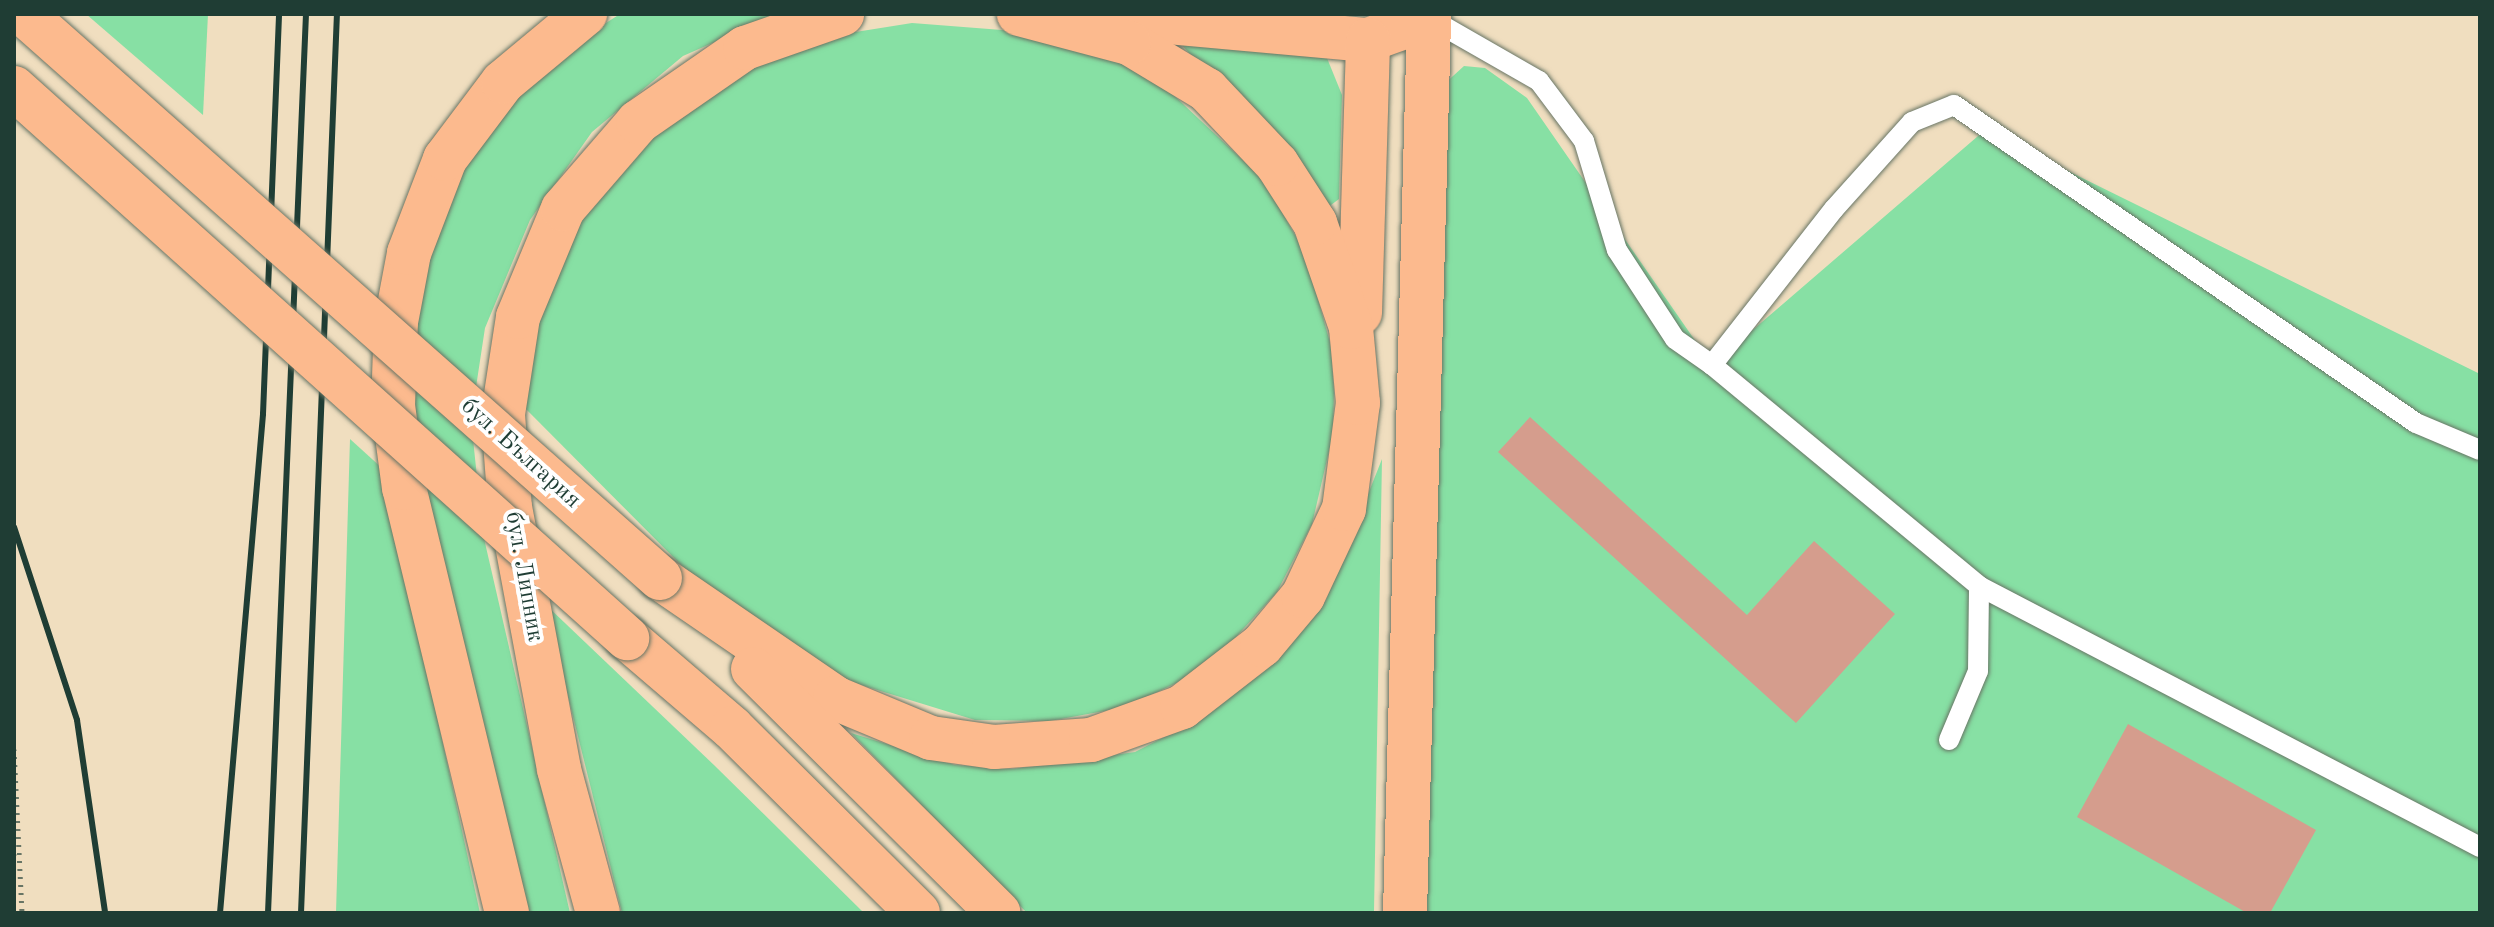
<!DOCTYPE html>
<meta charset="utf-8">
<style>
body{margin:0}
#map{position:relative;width:2494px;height:927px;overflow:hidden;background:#f0debf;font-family:"Old Standard TT",serif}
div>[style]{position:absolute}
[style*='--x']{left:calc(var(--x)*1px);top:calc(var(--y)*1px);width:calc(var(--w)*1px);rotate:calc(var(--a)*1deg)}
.green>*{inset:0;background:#87e0a4}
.building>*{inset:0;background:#d59d8d}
.path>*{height:5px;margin-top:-2.5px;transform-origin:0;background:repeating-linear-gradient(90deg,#687565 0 2px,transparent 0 8px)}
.roads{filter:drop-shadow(0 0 2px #687565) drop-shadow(0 0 2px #687565)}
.service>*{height:20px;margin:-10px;padding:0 10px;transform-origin:10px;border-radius:10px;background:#fff}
.primary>*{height:44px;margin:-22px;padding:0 22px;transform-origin:22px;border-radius:22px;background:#fcba8e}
.trunk>*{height:44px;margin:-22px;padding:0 22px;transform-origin:22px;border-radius:22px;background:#fcba8e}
.rail>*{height:6px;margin:-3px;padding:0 3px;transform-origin:3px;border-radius:3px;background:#1f3d34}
.bridges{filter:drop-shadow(0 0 2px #687565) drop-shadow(0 0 2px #687565)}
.trunk-bridge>*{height:44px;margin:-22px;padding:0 22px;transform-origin:22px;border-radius:22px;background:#fcba8e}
span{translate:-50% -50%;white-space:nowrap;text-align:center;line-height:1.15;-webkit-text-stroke:8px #fff;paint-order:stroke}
.street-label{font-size:24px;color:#1f3d34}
.frame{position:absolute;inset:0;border:16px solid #1f3d34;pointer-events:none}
</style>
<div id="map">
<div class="green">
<i style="clip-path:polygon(86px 14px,208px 14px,203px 115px)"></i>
<i style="clip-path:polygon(620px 14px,778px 14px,683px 56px,592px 132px,530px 220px,485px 328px,471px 420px,483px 534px,570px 913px,524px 913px,431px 543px,409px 372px,430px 236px,478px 137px,556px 55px)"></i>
<i style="clip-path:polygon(912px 23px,1027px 32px,1099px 51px,1166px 88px,1264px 180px,1305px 253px,1331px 346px,1334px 392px,1333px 434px,1312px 524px,1277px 592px,1224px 650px,1193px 675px,1126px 707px,1050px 721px,975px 720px,835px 677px,688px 572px,515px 398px,556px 245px,631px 144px,747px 68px,843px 34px)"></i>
<i style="clip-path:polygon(1181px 44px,1327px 58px,1342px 95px,1339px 199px,1327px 208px)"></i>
<i style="clip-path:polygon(1464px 66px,1485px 68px,1527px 98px,1712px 365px,1985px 130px,2480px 374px,2480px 913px,1424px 913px,1442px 86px)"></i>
<i style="clip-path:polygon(350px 439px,383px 469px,480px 913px,336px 913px)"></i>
<i style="clip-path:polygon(1382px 459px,1374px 913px,1027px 913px,851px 733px,955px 765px,1012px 769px,1135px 752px,1203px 717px,1273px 664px,1326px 600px)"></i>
<i style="clip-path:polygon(545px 604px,715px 766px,864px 913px,622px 913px)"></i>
</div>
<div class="building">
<i style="clip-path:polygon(1530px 417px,1747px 615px,1814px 541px,1895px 614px,1796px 723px,1498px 452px)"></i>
<i style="clip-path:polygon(2128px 724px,2316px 830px,2270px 913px,2247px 913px,2077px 817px)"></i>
</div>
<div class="path">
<i style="--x:14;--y:749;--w:164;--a:87.2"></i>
</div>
<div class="roads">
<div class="service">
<i style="--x:1429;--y:18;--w:127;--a:29.8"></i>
<i style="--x:1539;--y:81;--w:75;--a:53.1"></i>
<i style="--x:1584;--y:141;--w:114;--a:73.2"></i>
<i style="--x:1617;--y:250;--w:106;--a:56.9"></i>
<i style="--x:1675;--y:339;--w:45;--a:35.1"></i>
<i style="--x:1712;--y:365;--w:198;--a:-52"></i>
<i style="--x:1834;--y:209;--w:117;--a:-48.1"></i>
<i style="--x:1912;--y:122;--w:45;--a:-22"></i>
<i style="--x:1954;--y:105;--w:561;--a:34.54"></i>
<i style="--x:2416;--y:423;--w:69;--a:22.9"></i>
<i style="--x:1712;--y:365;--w:347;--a:39.6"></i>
<i style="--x:1979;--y:586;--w:565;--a:27.52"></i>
<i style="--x:1949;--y:740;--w:75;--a:-67.2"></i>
<i style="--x:1978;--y:671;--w:85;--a:-89.3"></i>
</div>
<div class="primary">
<i style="--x:1080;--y:14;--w:289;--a:5.2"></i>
<i style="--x:1368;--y:40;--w:65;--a:-19.8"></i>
<i style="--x:507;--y:913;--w:437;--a:-103.6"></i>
<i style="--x:404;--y:488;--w:83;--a:-97.6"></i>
<i style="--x:393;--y:406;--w:84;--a:-88"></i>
<i style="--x:396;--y:322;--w:70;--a:-79.3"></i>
<i style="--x:409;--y:253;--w:101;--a:-69"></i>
<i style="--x:445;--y:159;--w:96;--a:-53"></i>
<i style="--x:503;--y:82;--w:107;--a:-39.7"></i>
<i style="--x:598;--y:913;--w:149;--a:-105.2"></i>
<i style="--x:559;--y:769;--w:266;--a:-100.6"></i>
<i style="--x:510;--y:508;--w:94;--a:-94.3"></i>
<i style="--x:503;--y:414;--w:98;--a:-81.2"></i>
<i style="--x:518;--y:317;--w:117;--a:-67.4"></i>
<i style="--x:563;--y:209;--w:115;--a:-49.2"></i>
<i style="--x:638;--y:122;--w:130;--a:-34.7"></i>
<i style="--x:745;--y:48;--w:103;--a:-19.3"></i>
</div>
<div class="trunk">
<i style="--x:1360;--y:313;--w:273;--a:-88.3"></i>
<i style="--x:660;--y:578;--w:212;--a:34.4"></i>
<i style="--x:835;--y:698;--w:104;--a:22.6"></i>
<i style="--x:931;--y:738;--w:64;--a:8.1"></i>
<i style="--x:994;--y:747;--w:97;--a:-4.1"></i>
<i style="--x:1091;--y:740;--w:97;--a:-19.9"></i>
<i style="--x:1182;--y:707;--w:101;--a:-37.8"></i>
<i style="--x:1262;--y:645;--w:64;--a:-50.1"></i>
<i style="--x:1303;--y:596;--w:96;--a:-64.8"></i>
<i style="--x:1344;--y:509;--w:107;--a:-82.5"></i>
<i style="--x:1358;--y:403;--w:76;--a:-95.3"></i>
<i style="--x:1351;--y:327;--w:110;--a:-109.1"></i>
<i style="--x:1315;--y:223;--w:70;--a:-122.8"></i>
<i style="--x:1277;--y:164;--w:102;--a:-133.4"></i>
<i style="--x:1207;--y:90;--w:91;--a:-148.9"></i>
<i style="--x:1129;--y:43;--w:114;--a:-165.2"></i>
<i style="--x:627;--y:638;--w:138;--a:40.6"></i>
<i style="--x:732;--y:728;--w:262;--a:44.8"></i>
<i style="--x:753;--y:669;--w:346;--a:44.8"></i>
<i style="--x:1405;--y:913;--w:895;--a:-88.46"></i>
</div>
</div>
<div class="rail">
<i style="--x:14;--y:527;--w:203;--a:71.9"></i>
<i style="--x:77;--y:720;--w:195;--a:81.7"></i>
<i style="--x:220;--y:913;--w:501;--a:-85.07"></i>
<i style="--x:263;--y:414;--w:400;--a:-87.7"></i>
<i style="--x:268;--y:913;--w:900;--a:-87.58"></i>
<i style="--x:301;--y:913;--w:900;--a:-87.71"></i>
</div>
<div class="bridges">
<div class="trunk-bridge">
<i style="--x:24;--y:14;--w:850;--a:41.57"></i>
<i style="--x:14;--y:88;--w:824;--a:41.9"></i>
</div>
</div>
<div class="street-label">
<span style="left:520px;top:454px;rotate:42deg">бул. България</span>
<span style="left:523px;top:577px;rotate:80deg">бул. Липник</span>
</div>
<div class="frame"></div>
</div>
